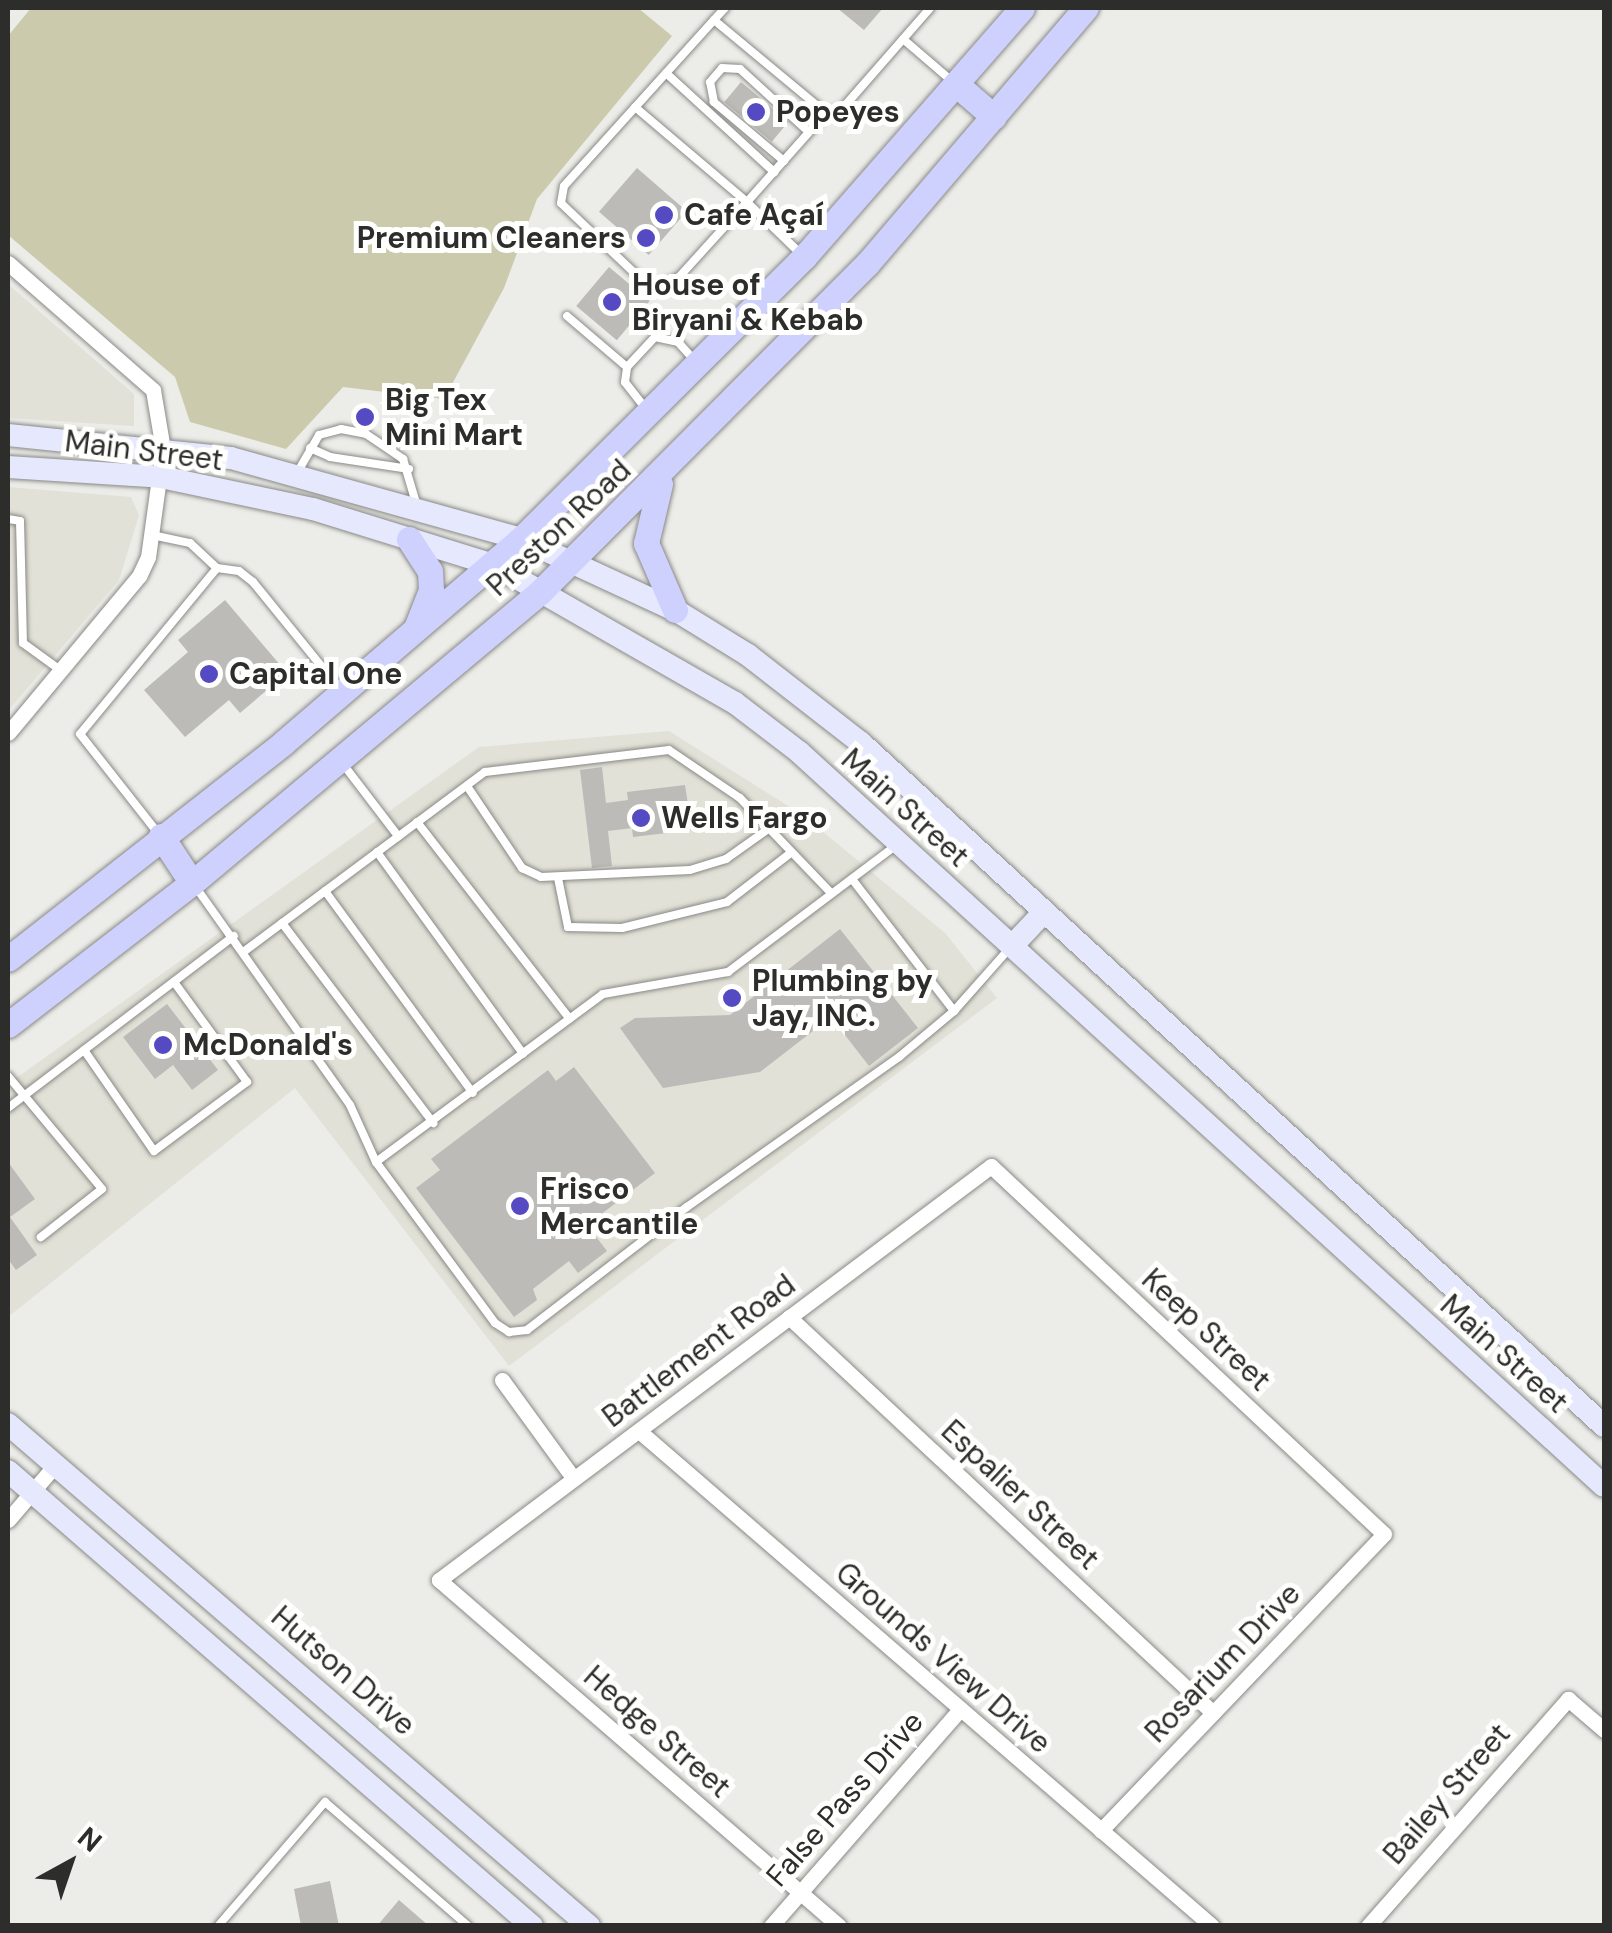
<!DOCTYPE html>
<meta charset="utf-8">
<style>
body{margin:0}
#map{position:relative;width:1612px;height:1933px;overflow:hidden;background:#ecece8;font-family:"DM Sans",sans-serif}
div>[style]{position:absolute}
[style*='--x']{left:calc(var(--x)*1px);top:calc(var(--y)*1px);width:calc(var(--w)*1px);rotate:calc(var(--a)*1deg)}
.built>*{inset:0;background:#e2e1d7}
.green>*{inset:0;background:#cccaad}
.building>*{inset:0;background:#bcbbb8;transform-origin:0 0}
.roads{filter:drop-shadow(0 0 2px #898986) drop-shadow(0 0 2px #898986)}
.lane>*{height:8px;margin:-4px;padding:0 4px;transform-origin:4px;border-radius:4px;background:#fff}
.street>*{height:15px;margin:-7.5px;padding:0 7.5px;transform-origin:7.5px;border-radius:7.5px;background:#fff}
.secondary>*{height:22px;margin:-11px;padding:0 11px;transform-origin:11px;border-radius:11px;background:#e6e8fe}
.primary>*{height:25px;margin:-12.5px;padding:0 12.5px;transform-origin:12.5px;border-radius:12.5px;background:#ced0fd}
.dots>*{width:28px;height:28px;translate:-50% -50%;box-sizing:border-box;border:5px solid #fffffe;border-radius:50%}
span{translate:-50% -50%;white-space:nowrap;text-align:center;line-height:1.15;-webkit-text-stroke:10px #fffffe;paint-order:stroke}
.poi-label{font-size:30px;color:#2d2d2c;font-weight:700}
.left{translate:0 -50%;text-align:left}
.right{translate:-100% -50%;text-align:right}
.street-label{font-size:30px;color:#2d2d2c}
.frame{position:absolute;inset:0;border:10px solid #2d2d2c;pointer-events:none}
.north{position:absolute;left:20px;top:1813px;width:100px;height:100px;-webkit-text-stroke:8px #fffffe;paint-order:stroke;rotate:40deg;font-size:28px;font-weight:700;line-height:40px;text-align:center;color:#2d2d2c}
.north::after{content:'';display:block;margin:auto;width:35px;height:45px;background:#2d2d2c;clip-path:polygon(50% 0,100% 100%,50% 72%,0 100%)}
</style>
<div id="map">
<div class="built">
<i style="clip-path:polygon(8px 284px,134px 394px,134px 426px,8px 418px)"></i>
<i style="clip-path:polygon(8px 487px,131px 497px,139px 515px,119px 580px,8px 711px)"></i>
<i style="clip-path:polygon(669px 731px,804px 816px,945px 933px,997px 998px,509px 1366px,295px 1088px,8px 1317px,8px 1084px,479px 747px)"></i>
</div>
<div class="green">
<i style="clip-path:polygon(31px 8px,638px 8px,672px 36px,537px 199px,504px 288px,444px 399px,343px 387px,286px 449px,190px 422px,175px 377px,8px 235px,8px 36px)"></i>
</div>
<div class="building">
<i style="clip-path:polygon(837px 8px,883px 8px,864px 30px)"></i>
<i style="left:741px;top:82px;width:62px;height:26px;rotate:40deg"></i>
<i style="left:637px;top:168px;width:66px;height:58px;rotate:41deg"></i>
<i style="left:609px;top:267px;width:53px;height:51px;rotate:40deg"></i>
<i style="clip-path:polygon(225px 600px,287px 673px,240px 713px,229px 700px,185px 737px,144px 690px,188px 652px,178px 640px)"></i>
<i style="clip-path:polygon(602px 767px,606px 803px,628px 800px,627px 792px,685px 785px,692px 830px,633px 837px,632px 828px,608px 831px,612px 866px,592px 868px,580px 770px)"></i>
<i style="clip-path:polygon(840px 929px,918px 1028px,869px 1066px,831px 1017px,760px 1072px,663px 1088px,620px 1028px,635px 1018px,730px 1015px)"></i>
<i style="clip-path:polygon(167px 1004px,218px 1070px,192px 1090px,173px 1065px,155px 1079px,123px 1037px)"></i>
<i style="clip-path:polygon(574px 1067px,655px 1173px,587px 1225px,607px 1251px,578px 1273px,569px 1261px,533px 1289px,537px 1300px,514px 1317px,416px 1188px,440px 1170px,431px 1159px,548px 1070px,556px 1081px)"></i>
<i style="clip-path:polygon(8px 1162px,35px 1199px,10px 1217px,37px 1255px,16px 1270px,8px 1259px)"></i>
<i style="clip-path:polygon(330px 1881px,339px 1926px,301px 1926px,294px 1889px)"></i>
<i style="clip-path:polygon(399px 1900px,429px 1926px,377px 1926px)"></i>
</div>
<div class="roads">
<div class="lane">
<i style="--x:725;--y:8;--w:16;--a:133"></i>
<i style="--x:714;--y:20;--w:146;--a:39.7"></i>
<i style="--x:826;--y:113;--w:16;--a:-14"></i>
<i style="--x:842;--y:109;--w:134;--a:-48.9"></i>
<i style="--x:903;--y:39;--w:66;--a:40.7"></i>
<i style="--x:666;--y:73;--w:147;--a:42.5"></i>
<i style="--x:635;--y:107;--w:147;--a:40.3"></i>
<i style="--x:747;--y:202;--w:101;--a:132.2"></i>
<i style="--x:679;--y:277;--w:19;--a:155"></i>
<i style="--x:662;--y:285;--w:16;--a:-176"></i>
<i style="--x:646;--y:284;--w:117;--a:-136.4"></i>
<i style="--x:561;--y:203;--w:17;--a:-80"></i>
<i style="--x:564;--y:186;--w:224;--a:-47.9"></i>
<i style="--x:784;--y:161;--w:92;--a:-139.9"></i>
<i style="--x:714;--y:102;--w:20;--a:-101"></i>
<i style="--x:710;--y:82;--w:18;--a:-49"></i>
<i style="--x:722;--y:68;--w:18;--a:3"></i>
<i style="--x:740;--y:69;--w:93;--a:42.4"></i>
<i style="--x:802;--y:255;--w:76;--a:-136.1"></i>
<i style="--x:747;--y:202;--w:119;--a:-48.4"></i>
<i style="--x:567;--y:316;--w:79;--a:40.4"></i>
<i style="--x:646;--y:409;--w:34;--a:-128"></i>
<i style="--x:625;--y:382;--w:15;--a:-82"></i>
<i style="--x:627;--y:367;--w:41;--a:-47"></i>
<i style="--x:655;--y:337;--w:24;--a:12"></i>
<i style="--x:678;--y:342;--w:27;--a:48"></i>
<i style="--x:310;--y:448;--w:22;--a:24"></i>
<i style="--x:330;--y:457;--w:80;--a:8.6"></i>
<i style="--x:297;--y:473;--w:44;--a:-59.9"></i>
<i style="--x:319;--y:435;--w:23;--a:-15"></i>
<i style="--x:341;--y:429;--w:25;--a:11"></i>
<i style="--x:366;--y:434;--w:45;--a:34"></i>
<i style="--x:403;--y:459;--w:46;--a:73.5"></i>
<i style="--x:8;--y:519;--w:12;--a:9"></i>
<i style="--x:20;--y:521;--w:122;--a:88.6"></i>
<i style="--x:23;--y:643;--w:46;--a:36.1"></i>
<i style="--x:152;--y:535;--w:39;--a:12"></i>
<i style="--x:190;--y:543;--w:37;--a:43"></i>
<i style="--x:217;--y:568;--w:215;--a:129.5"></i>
<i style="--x:80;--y:734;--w:126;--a:51.8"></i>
<i style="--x:217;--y:568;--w:22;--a:8"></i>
<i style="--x:239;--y:571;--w:18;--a:38"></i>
<i style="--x:253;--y:582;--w:138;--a:50.9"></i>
<i style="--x:343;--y:764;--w:91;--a:52.6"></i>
<i style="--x:467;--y:786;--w:99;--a:56.1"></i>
<i style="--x:522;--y:868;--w:21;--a:25"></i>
<i style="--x:541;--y:877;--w:149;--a:-2.7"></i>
<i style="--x:690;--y:870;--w:38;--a:-17"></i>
<i style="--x:726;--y:859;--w:50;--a:-35.3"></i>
<i style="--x:417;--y:822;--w:249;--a:52.2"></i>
<i style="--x:377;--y:852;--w:249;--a:54.1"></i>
<i style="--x:558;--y:878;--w:50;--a:78.5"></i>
<i style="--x:568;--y:927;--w:54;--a:1.1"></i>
<i style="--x:622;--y:928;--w:108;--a:-13.9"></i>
<i style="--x:727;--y:902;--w:77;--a:-37.6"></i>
<i style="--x:852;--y:879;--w:167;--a:52.3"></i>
<i style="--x:195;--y:886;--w:268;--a:54.7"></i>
<i style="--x:350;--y:1105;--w:63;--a:65.5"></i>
<i style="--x:376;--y:1162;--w:282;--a:-36.5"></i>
<i style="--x:603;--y:994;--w:127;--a:-10"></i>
<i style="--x:728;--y:972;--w:213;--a:-37"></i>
<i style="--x:325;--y:891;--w:250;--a:53.8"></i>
<i style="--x:282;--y:923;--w:251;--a:52.9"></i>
<i style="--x:246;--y:950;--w:298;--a:-36.7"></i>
<i style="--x:485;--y:772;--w:185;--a:-6.8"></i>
<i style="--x:669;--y:750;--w:86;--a:34.1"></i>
<i style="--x:740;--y:798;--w:132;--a:46.2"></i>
<i style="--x:84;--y:1050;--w:123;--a:55.3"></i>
<i style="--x:154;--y:1151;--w:116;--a:-36.6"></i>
<i style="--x:247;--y:1082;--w:124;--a:-126.1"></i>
<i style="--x:8;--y:1076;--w:147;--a:50.2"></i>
<i style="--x:102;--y:1189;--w:78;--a:141.8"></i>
<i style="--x:8;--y:1108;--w:284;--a:-37.3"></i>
<i style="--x:376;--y:1162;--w:200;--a:53.5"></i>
<i style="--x:495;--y:1323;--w:17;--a:33"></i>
<i style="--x:509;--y:1332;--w:18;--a:-6"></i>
<i style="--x:527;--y:1330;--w:202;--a:-37.6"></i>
<i style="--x:687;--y:1207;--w:260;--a:-35.3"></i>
<i style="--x:899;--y:1057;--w:72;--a:-39.9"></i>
<i style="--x:954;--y:1011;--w:81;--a:-48.5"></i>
<i style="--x:218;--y:1926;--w:164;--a:-49.2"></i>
<i style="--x:325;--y:1802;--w:189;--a:40.9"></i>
</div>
<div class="street">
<i style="--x:8;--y:263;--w:193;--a:41.2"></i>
<i style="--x:153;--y:390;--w:60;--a:80.4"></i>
<i style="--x:163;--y:449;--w:109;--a:97.9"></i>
<i style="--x:148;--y:557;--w:21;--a:115"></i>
<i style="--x:139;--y:576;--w:204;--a:129.8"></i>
<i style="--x:789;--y:1317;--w:580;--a:43.04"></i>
<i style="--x:502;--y:1380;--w:122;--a:54"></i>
<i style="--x:639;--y:1431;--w:757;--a:40.82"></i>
<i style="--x:8;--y:1520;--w:74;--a:-49.4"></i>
<i style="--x:771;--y:1926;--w:288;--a:-48.9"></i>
<i style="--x:839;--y:1926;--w:529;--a:-139.14"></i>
<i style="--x:439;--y:1580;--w:690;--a:-36.87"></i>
<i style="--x:991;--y:1166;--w:538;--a:43.12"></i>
<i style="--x:1384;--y:1534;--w:410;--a:133.7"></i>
<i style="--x:1368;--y:1926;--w:303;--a:-48.6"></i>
<i style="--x:1568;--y:1699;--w:48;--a:40.7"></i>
</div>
<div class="secondary">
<i style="--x:8;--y:435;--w:224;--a:5.9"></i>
<i style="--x:231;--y:458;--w:301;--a:15.6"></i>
<i style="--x:521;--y:539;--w:170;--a:24.8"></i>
<i style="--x:675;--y:610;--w:86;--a:31.7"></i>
<i style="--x:748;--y:655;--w:143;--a:37.9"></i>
<i style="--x:861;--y:743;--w:1009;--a:42.59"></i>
<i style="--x:8;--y:467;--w:153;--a:3.7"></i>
<i style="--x:161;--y:477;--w:155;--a:11.9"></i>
<i style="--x:313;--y:509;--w:189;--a:17.2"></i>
<i style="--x:494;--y:565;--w:278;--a:29.8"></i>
<i style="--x:735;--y:703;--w:81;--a:37.4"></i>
<i style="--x:799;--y:752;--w:1089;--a:42.36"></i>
<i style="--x:1012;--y:946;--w:47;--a:-46.7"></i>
<i style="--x:8;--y:1424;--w:768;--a:40.83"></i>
<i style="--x:8;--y:1471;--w:694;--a:40.97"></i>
</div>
<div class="primary">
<i style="--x:956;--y:84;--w:50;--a:41"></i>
<i style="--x:660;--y:484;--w:61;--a:103.3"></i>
<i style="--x:646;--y:543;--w:73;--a:66.6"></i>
<i style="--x:409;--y:539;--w:38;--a:57"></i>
<i style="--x:430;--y:571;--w:19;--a:87"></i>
<i style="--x:431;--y:590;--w:41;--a:111.5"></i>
<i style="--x:161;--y:836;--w:56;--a:56.6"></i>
<i style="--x:8;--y:959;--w:350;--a:-38.1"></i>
<i style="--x:283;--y:743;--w:313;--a:-40.6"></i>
<i style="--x:521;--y:539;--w:400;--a:-44.9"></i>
<i style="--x:804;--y:257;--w:331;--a:-48.8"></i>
<i style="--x:8;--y:1025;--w:232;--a:-37.7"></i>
<i style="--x:192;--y:883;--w:455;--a:-39.9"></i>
<i style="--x:541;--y:591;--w:462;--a:-45.1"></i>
<i style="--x:867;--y:264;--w:337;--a:-49.5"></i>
</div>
</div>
<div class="dots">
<i style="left:756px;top:112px;background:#554ac2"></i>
<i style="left:664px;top:215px;background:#554ac2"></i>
<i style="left:646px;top:238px;background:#554ac2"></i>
<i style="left:612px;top:302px;background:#554ac2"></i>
<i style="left:365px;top:417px;background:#554ac2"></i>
<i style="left:209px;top:674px;background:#554ac2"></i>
<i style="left:641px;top:818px;background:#554ac2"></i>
<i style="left:732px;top:998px;background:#554ac2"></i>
<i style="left:163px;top:1045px;background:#554ac2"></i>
<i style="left:520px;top:1206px;background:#554ac2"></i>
</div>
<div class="poi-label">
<span class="left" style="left:776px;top:112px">Popeyes</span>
<span class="left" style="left:684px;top:215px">Cafe Açaí</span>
<span class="right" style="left:626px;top:238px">Premium Cleaners</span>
<span class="left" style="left:632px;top:302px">House of<br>Biryani &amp; Kebab</span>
<span class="left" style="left:385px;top:417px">Big Tex<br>Mini Mart</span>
<span class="left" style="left:229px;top:674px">Capital One</span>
<span class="left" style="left:661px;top:818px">Wells Fargo</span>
<span class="left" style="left:752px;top:998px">Plumbing by<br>Jay, INC.</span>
<span class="left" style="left:183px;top:1045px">McDonald's</span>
<span class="left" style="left:540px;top:1206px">Frisco<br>Mercantile</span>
</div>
<div class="street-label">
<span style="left:144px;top:451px;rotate:7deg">Main Street</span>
<span style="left:559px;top:528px;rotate:-43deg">Preston Road</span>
<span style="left:905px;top:808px;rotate:42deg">Main Street</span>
<span style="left:1206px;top:1330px;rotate:43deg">Keep Street</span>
<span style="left:699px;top:1351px;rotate:-37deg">Battlement Road</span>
<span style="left:1504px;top:1354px;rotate:42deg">Main Street</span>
<span style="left:1020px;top:1495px;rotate:43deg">Espalier Street</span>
<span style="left:943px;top:1658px;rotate:41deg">Grounds View Drive</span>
<span style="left:1223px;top:1663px;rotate:-46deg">Rosarium Drive</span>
<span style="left:343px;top:1671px;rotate:41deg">Hutson Drive</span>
<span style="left:657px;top:1732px;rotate:41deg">Hedge Street</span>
<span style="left:1447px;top:1794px;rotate:-49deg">Bailey Street</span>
<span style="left:845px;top:1799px;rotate:-49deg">False Pass Drive</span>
</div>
<div class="frame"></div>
<div class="north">N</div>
</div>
